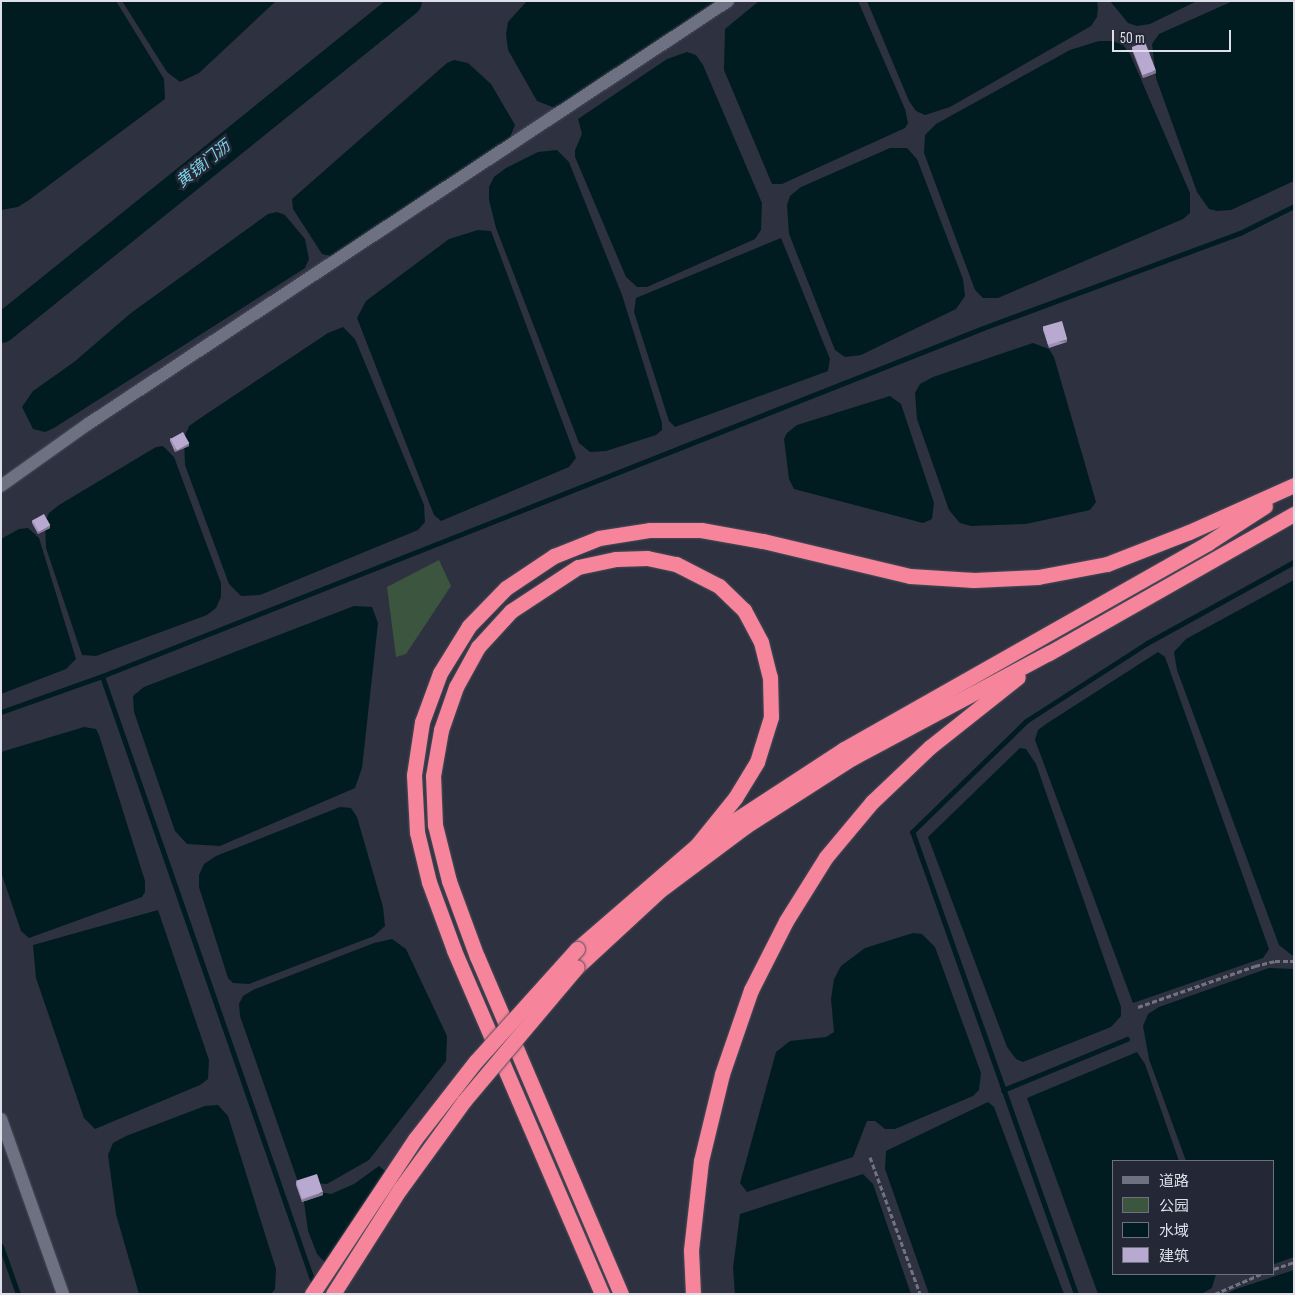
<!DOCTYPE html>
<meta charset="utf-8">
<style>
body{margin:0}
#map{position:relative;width:1295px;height:1295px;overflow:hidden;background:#2e3140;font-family:"Sofia Sans Condensed","Noto Sans SC",sans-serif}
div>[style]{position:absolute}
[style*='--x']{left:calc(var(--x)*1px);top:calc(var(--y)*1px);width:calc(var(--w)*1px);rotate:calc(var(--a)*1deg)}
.green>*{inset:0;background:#3b553f}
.water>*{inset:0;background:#011c21}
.stream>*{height:5px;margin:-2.5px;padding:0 2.5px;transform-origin:2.5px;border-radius:2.5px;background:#011c21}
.river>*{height:29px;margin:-14.5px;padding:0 14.5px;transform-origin:14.5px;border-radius:14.5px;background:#011c21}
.path>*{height:3px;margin-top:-1.5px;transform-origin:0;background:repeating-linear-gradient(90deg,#707380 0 5px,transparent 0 7.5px)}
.roads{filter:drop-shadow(0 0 1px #4b4c59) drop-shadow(0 0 1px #4b4c59)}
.minor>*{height:12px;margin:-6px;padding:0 6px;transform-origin:6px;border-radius:6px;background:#6e7182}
.highway>*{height:15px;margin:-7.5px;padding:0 7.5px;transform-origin:7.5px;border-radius:7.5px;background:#f6859b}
.bridges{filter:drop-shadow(0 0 1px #4b4c59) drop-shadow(0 0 1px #4b4c59)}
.highway-bridge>*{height:15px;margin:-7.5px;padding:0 7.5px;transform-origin:7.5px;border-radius:7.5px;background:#f6859b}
.wall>*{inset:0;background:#9e91b4}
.shaded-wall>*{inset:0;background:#817692;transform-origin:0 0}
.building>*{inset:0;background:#b8a9d1;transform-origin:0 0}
span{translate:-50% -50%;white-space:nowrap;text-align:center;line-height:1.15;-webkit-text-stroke:5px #242735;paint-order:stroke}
.water-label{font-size:16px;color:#7cd2e6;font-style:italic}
.frame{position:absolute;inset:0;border:2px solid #dedfe9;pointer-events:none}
.legend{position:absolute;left:1112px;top:1160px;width:162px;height:115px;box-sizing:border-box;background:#242735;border:1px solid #6e717d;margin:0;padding:6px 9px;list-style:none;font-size:15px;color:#dedfe9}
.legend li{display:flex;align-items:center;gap:10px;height:25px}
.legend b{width:25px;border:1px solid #6e717d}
.scale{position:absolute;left:1112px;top:30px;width:119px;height:22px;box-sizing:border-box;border:2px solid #dedfe9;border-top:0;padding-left:6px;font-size:15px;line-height:18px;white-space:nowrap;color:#dedfe9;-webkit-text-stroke:4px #242735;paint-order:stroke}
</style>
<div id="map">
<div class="green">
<i style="clip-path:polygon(439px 560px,451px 586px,406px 654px,396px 657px,387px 587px)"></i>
</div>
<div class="water">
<i style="clip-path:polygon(116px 1px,164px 79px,165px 99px,29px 200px,18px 207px,1px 210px,1px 2px)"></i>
<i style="clip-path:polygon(122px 1px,276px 1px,199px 73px,180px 82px,167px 72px)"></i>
<i style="clip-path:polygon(527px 1px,723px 1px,555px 108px,537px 101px,508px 50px,506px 34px,508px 22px)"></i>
<i style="clip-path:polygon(759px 1px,858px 1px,905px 109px,908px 123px,905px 128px,782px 184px,772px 184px,724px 70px,725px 29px)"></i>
<i style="clip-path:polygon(867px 1px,1097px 1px,1098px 8px,1097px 17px,1091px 26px,950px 107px,925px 115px,916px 111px,909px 101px)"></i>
<i style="clip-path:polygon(1110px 1px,1197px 1px,1150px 24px,1137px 26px,1128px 23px)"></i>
<i style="clip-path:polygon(1233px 1px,1294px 1px,1294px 181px,1231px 210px,1217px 211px,1209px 209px,1197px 192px,1156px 78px,1152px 44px,1159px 34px)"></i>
<i style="clip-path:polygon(1099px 41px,1113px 41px,1123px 45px,1130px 54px,1190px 193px,1190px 213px,1183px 219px,998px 298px,983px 298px,975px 290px,924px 153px,925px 135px,936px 124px,1070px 50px)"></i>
<i style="clip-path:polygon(687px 52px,696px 55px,703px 65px,762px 203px,761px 230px,755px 239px,647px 287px,637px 287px,626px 277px,575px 157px,575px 150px,582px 134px,578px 119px,667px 59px)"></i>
<i style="clip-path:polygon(454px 60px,468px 63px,491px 84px,515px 125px,509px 140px,331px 256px,322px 254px,293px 209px,292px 199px,447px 63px)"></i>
<i style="clip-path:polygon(890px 148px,907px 148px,917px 159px,963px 279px,965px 296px,956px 309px,861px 355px,845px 357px,835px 350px,789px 234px,787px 205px,790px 196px,801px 187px)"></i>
<i style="clip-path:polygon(557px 150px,569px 162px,622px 295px,662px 423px,662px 430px,656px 435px,606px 451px,590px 452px,579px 443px,496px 228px,489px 200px,489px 187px,494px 177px,506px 168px,538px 152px)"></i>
<i style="clip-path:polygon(277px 212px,285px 215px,305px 239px,309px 259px,305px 268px,54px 428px,45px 432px,33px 429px,22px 407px,33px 391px,74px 362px,131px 313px,268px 214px)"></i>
<i style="clip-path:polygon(478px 230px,491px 231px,576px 458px,569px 467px,441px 521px,434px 515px,357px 318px,366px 301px,449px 239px)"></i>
<i style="clip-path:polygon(781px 238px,830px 359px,828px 371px,675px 427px,669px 421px,634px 312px,636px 298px)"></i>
<i style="clip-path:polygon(343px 327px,355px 339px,424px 505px,425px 522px,418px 530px,260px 595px,241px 596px,229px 584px,185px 465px,184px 438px,189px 426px,199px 419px,328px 333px)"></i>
<i style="clip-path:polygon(1033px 343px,1049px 349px,1054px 357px,1096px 502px,1090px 510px,1026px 524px,971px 526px,960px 523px,949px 510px,917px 419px,915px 393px,920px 384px,933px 377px)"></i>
<i style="clip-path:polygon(890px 396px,901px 404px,934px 503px,932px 519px,923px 523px,794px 489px,789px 479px,784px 439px,787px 433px,797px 425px)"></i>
<i style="clip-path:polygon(163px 446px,174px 457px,221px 583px,221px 597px,216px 608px,207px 615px,96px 656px,82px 655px,46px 548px,45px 522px,49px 513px,59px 505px,156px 447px)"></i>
<i style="clip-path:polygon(28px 528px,39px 538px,76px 659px,66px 669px,1px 694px,1px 539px,19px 529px)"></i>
<i style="clip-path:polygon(1294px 580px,1294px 956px,1293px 956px,1279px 945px,1177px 670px,1174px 652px,1186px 639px)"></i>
<i style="clip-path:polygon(354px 606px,372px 607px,378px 623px,362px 768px,355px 788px,220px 846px,187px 844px,175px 831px,134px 712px,133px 696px,144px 687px)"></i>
<i style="clip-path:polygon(1158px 652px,1165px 657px,1269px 949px,1263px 958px,1133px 1003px,1035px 740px,1038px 730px,1046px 724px)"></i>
<i style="clip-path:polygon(84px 727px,96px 729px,99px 735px,145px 881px,145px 892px,142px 897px,29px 938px,21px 931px,1px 872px,1px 752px)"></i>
<i style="clip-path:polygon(1020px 748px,1026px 749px,1036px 764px,1121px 1007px,1121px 1016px,1111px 1027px,1023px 1062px,1016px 1059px,1007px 1047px,928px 837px)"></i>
<i style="clip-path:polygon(340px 807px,351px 808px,357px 817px,383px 907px,385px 926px,374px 936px,249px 984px,233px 983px,228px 978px,199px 887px,199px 875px,204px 864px,216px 856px)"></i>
<i style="clip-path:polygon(158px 910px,209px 1060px,208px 1079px,200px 1085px,95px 1129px,84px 1118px,36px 978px,33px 945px)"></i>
<i style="clip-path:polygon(913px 933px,922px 934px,935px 947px,981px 1073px,979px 1090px,973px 1096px,895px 1129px,885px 1129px,875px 1121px,867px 1121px,853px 1157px,747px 1192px,740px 1183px,776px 1052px,790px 1041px,826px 1037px,834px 1032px,831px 999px,834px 979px,841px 966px,865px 948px)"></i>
<i style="clip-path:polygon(392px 939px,406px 949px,447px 1036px,446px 1061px,369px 1160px,327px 1184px,298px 1182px,240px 1016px,239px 1004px,243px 996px,253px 990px,374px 943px)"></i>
<i style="clip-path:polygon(1269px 968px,1294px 969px,1294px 1257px,1274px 1264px,1274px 1161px,1186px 1161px,1149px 1059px,1143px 1026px,1148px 1014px,1159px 1007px)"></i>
<i style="clip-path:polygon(1137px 1052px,1145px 1064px,1179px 1161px,1114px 1161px,1114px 1274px,1216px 1274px,1212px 1288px,1201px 1294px,1098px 1294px,1027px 1098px)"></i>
<i style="clip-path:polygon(988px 1102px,994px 1107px,1064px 1294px,929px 1294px,885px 1169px,886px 1151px)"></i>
<i style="clip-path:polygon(218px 1105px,228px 1116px,276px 1269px,275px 1289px,271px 1294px,139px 1294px,116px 1214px,108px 1155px,113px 1143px,126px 1136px,205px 1106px)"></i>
<i style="clip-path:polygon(379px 1166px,393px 1178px,333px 1271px,317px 1254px,308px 1231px,303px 1195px,313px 1191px,331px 1194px,354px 1184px)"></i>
<i style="clip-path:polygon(863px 1174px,873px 1184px,911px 1294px,735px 1294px,733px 1268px,740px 1214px)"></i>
<i style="clip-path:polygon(1294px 1270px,1294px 1294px,1226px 1294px,1236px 1289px)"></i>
</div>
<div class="stream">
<i style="--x:102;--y:676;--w:645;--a:70.81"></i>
<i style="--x:1;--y:712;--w:107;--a:-19.6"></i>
<i style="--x:102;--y:676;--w:947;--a:-21.55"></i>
<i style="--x:983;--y:328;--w:274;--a:-20.3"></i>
<i style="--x:1240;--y:233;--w:60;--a:-26.6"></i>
<i style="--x:1003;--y:1090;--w:134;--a:-22.4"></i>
<i style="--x:1;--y:1246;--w:51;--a:70.5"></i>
<i style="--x:1076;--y:1294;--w:490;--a:-109.5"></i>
<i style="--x:912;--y:832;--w:159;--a:-44.2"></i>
<i style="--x:1026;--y:721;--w:144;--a:-32.8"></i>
<i style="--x:1147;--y:643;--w:168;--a:-28.9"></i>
</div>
<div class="river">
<i style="--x:1;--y:328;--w:521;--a:-38.85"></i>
</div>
<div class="path">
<i style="--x:1138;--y:1007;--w:124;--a:-19.3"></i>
<i style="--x:1255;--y:966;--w:21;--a:-14"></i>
<i style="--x:1275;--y:961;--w:19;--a:0"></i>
<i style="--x:870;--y:1157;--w:146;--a:69.9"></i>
<i style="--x:1274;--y:1269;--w:21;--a:-19"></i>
<i style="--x:1215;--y:1294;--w:50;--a:-23.5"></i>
</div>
<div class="roads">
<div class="minor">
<i style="--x:1;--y:486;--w:107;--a:-35.5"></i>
<i style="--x:88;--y:424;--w:767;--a:-33.46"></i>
<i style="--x:1;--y:1119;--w:186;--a:70.5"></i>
</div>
<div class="highway">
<i style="--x:577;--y:949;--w:159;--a:-40.9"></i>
<i style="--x:697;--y:845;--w:176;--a:-33.1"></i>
<i style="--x:844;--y:749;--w:418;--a:-29.5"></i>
<i style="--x:1208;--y:543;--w:68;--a:-33"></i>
<i style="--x:577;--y:967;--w:112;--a:-42.8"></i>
<i style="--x:659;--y:891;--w:109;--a:-36.8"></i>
<i style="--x:746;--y:826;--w:126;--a:-32.7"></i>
<i style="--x:852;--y:758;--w:223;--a:-28.1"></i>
<i style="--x:1049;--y:653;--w:282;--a:-29.6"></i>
<i style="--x:602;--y:1294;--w:374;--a:-113.3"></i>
<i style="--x:454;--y:950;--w:72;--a:-110.2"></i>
<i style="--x:429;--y:882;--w:51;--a:-103.5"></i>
<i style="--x:417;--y:832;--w:57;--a:-93"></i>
<i style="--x:414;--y:775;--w:54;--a:-81.4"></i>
<i style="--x:422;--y:722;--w:52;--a:-69.8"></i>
<i style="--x:440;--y:673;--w:55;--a:-58.3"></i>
<i style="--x:469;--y:626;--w:53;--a:-45.8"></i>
<i style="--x:506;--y:588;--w:58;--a:-33.7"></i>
<i style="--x:554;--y:556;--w:48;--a:-21.8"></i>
<i style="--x:599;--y:538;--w:52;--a:-8.9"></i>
<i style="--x:650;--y:530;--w:51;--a:0"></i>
<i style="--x:701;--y:530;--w:63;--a:10.1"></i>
<i style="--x:763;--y:541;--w:151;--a:13.4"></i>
<i style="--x:910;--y:576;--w:64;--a:3.6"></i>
<i style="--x:974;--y:580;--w:64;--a:-2.7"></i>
<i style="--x:1038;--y:577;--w:70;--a:-10.7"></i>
<i style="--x:1107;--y:564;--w:88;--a:-21.3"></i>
<i style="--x:1189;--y:532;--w:115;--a:-24.1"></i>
<i style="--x:621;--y:1294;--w:366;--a:-113.1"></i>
<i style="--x:477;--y:957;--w:81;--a:-110.2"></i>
<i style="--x:449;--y:881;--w:58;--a:-104"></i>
<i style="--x:435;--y:825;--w:49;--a:-92.3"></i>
<i style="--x:433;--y:776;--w:47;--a:-80.1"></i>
<i style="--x:441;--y:730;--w:46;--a:-70.8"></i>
<i style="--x:456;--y:687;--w:46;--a:-61.2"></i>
<i style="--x:478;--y:647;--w:49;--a:-47.5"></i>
<i style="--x:511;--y:611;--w:80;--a:-33.3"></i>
<i style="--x:578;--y:567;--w:39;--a:-12"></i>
<i style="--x:616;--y:559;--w:31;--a:-2"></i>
<i style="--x:647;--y:558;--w:30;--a:12"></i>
<i style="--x:676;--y:564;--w:48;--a:27.1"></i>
<i style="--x:719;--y:586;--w:35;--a:44"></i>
<i style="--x:744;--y:610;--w:36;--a:62"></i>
<i style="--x:761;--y:642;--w:36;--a:76"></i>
<i style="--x:770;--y:677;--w:40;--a:88.6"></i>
<i style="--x:771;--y:717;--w:47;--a:107.3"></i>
<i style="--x:757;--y:762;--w:42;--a:121.4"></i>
<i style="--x:735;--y:798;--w:60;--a:129"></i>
<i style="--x:693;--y:1294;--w:44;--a:-92.6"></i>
<i style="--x:691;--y:1250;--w:90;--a:-83.6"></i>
<i style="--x:701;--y:1161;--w:89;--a:-76.4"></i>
<i style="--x:722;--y:1074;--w:89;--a:-71"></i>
<i style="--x:751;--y:990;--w:77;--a:-63.1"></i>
<i style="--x:786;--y:921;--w:75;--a:-58"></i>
<i style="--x:826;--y:857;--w:72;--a:-50.1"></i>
<i style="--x:872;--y:802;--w:80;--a:-43.5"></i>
<i style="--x:930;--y:747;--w:112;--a:-38.5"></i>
</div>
</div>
<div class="bridges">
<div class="highway-bridge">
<i style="--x:312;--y:1294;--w:186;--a:-56.4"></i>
<i style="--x:415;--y:1139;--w:99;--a:-52"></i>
<i style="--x:476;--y:1061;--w:151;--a:-48"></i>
<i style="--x:333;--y:1294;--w:125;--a:-57.5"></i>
<i style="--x:400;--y:1189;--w:109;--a:-54"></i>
<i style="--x:464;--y:1101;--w:175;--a:-49.9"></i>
</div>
</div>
<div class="wall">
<i style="clip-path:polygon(1132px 47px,1156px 73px,1143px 78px,1132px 50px)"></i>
<i style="clip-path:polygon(1043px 327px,1067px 342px,1049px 348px,1043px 330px)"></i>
<i style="clip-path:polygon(170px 438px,189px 446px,175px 452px,170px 441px)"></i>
<i style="clip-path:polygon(32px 520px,50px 528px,38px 534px,32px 523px)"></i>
<i style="clip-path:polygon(296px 1182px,323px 1195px,302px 1202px,296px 1185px)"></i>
</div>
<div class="shaded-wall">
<i style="clip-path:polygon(1156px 70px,1156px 73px,1143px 78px,1143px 75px)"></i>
<i style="left:1067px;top:339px;width:3px;height:19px;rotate:90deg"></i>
<i style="clip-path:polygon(189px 443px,189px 446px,175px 452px,175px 449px)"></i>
<i style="clip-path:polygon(50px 525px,50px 528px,38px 534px,38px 531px)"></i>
<i style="clip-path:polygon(323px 1192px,323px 1195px,302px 1202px,302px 1200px)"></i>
</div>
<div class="building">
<i style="left:1145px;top:42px;width:30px;height:14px;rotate:69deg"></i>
<i style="left:1062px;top:321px;width:19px;height:20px;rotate:74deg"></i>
<i style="left:183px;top:432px;width:13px;height:14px;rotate:61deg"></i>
<i style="left:44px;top:514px;width:13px;height:13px;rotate:61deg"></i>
<i style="left:317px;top:1174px;width:19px;height:22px;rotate:72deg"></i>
</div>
<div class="water-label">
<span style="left:204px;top:165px;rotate:-39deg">黄镜门沥</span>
</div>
<div class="frame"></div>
<ul class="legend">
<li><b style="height:6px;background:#6e7182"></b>道路</li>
<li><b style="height:14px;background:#3b553f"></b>公园</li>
<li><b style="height:14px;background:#011c21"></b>水域</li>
<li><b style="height:14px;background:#b8a9d1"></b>建筑</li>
</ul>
<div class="scale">50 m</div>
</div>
